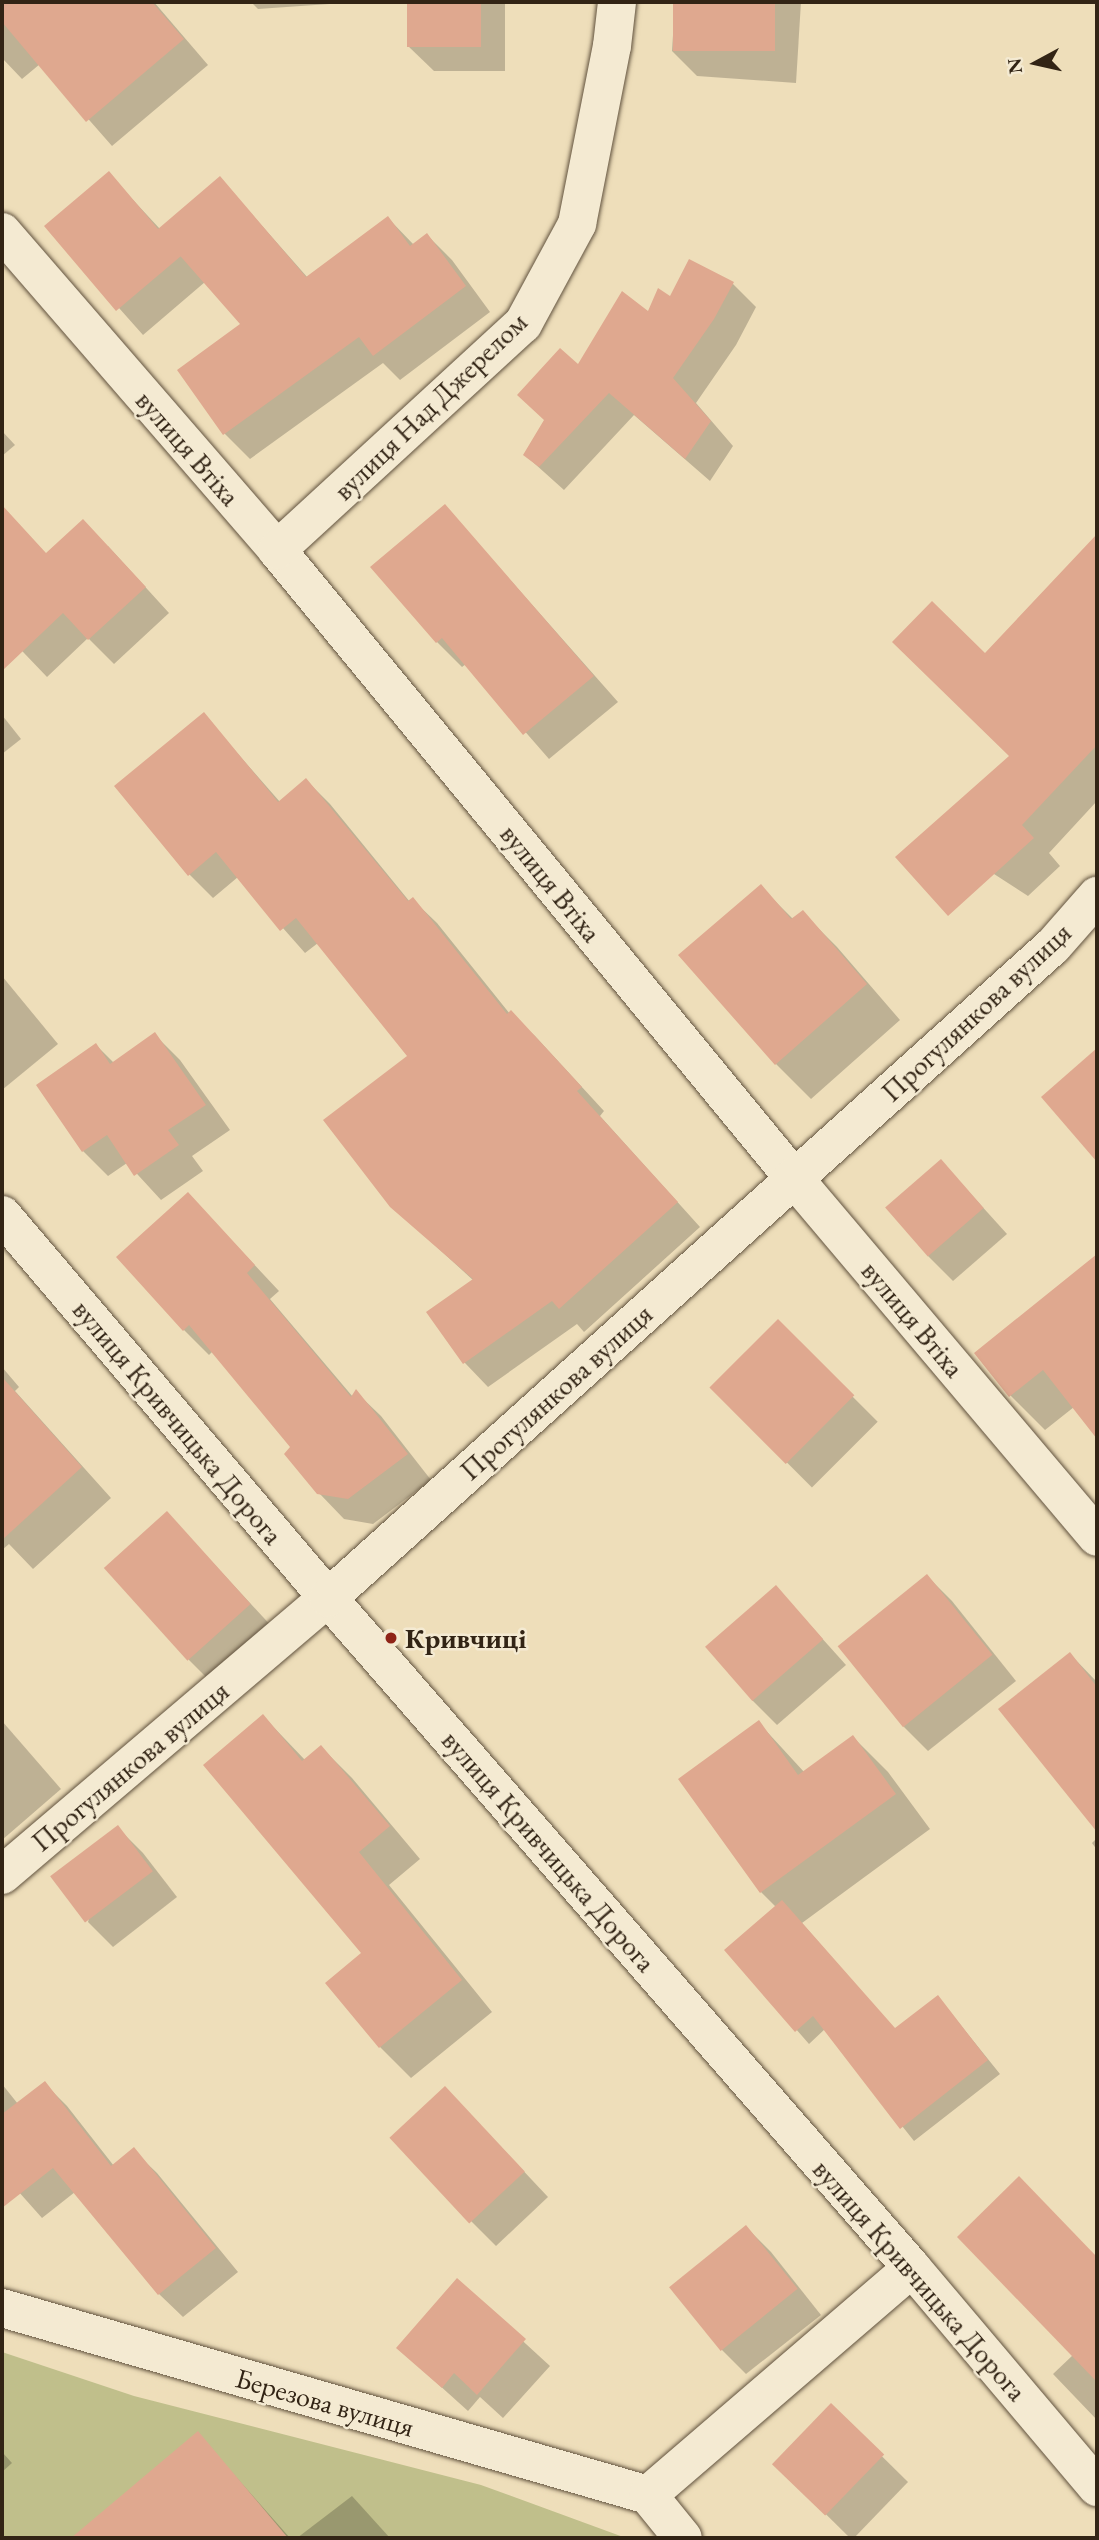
<!DOCTYPE html>
<meta charset="utf-8">
<style>
body{margin:0}
#map{position:relative;width:1099px;height:2540px;overflow:hidden;background:#eedeba;font-family:"EB Garamond",serif}
div>[style]{position:absolute}
[style*='--x']{left:calc(var(--x)*1px);top:calc(var(--y)*1px);width:calc(var(--w)*1px);rotate:calc(var(--a)*1deg)}
.green>*{inset:0;background:#c0bf8b}
.shadow>*{inset:0;background:#0003;transform-origin:0 0}
.building>*{inset:0;background:#dfa88f;transform-origin:0 0}
.roads{filter:drop-shadow(0 0 2px #61523e) drop-shadow(0 0 2px #61523e)}
.street>*{height:38px;margin:-19px;padding:0 19px;transform-origin:19px;border-radius:19px;background:#f4ead2}
.dots>*{width:19px;height:19px;translate:-50% -50%;box-sizing:border-box;border:4px solid #f4ead2;border-radius:50%}
span{translate:-50% -50%;white-space:nowrap;text-align:center;line-height:1.15;-webkit-text-stroke:5px #f4ead2;paint-order:stroke}
.street-label{font-size:28px;color:#322415}
.poi-label{font-size:28px;color:#322415;font-weight:700}
.left{translate:0 -50%;text-align:left}
.frame{position:absolute;inset:0;border:4px solid #322415;pointer-events:none}
.north{position:absolute;left:1001px;top:28px;width:70px;height:70px;-webkit-text-stroke:5px #f4ead2;paint-order:stroke;rotate:262deg;font-size:19px;font-weight:700;line-height:28px;text-align:center;color:#322415}
.north::after{content:'';display:block;margin:auto;width:24px;height:32px;background:#322415;clip-path:polygon(50% 0,100% 100%,50% 72%,0 100%)}
</style>
<div id="map">
<div class="green">
<i style="clip-path:polygon(2px 2352px,134px 2396px,481px 2485px,626px 2538px,2px 2538px)"></i>
</div>
<div class="shadow">
<i style="clip-path:polygon(2px 2px,154px 2px,208px 65px,112px 146px,40px 64px,22px 79px,2px 58px)"></i>
<i style="clip-path:polygon(251px 2px,358px 2px,258px 9px)"></i>
<i style="clip-path:polygon(409px 2px,505px 2px,505px 71px,434px 71px,408px 46px)"></i>
<i style="clip-path:polygon(675px 2px,801px 2px,796px 83px,697px 76px,672px 51px)"></i>
<i style="clip-path:polygon(109px 174px,160px 229px,220px 178px,308px 278px,388px 218px,414px 245px,427px 235px,452px 260px,490px 312px,400px 380px,383px 363px,250px 459px,225px 434px,179px 371px,243px 325px,205px 282px,143px 335px,47px 227px)"></i>
<i style="clip-path:polygon(733px 284px,756px 307px,736px 345px,696px 403px,733px 446px,710px 481px,634px 415px,564px 490px,525px 455px,578px 366px,671px 299px)"></i>
<i style="clip-path:polygon(2px 431px,15px 445px,2px 456px)"></i>
<i style="clip-path:polygon(445px 506px,618px 702px,549px 759px,466px 664px,462px 667px,437px 642px)"></i>
<i style="clip-path:polygon(2px 508px,47px 555px,108px 546px,169px 613px,114px 664px,88px 638px,47px 677px,2px 630px)"></i>
<i style="clip-path:polygon(1097px 536px,1097px 801px,1049px 853px,1060px 866px,1028px 896px,960px 852px,1011px 756px,985px 656px)"></i>
<i style="clip-path:polygon(203px 714px,280px 802px,306px 780px,330px 804px,410px 902px,413px 900px,437px 923px,510px 1014px,535px 1036px,604px 1111px,600px 1116px,700px 1227px,584px 1332px,577px 1324px,488px 1387px,465px 1363px,428px 1312px,474px 1281px,392px 1206px,409px 1057px,318px 943px,305px 953px,238px 877px,213px 898px,189px 874px)"></i>
<i style="clip-path:polygon(2px 715px,21px 739px,2px 754px)"></i>
<i style="clip-path:polygon(760px 886px,793px 919px,802px 912px,837px 947px,900px 1020px,811px 1099px,776px 1064px)"></i>
<i style="clip-path:polygon(2px 976px,58px 1044px,2px 1090px)"></i>
<i style="clip-path:polygon(155px 1035px,180px 1060px,230px 1130px,192px 1156px,203px 1171px,161px 1200px,127px 1163px,108px 1176px,83px 1151px,38px 1085px,96px 1045px,114px 1063px)"></i>
<i style="clip-path:polygon(1097px 1050px,1097px 1159px,1044px 1097px)"></i>
<i style="clip-path:polygon(941px 1161px,1007px 1234px,953px 1281px,928px 1256px)"></i>
<i style="clip-path:polygon(188px 1194px,279px 1291px,270px 1299px,353px 1397px,356px 1392px,381px 1416px,431px 1480px,373px 1524px,344px 1519px,319px 1493px,293px 1447px,213px 1351px,209px 1355px,184px 1330px)"></i>
<i style="clip-path:polygon(1097px 1256px,1097px 1436px,1074px 1407px,1045px 1430px,1011px 1396px,977px 1353px)"></i>
<i style="left:778px;top:1322px;width:141px;height:93px;rotate:45deg"></i>
<i style="clip-path:polygon(2px 1367px,19px 1387px,15px 1391px,111px 1498px,33px 1569px,9px 1544px,2px 1550px)"></i>
<i style="clip-path:polygon(167px 1513px,275px 1630px,214px 1685px,189px 1660px)"></i>
<i style="clip-path:polygon(927px 1576px,952px 1601px,1016px 1681px,928px 1751px,904px 1727px)"></i>
<i style="clip-path:polygon(776px 1587px,846px 1665px,777px 1725px,752px 1700px)"></i>
<i style="clip-path:polygon(1070px 1654px,1097px 1682px,1097px 1830px,1001px 1709px)"></i>
<i style="clip-path:polygon(263px 1716px,305px 1760px,321px 1747px,352px 1778px,420px 1859px,389px 1885px,492px 2012px,411px 2078px,380px 2047px,327px 1983px,364px 1953px)"></i>
<i style="clip-path:polygon(2px 1721px,61px 1789px,2px 1840px)"></i>
<i style="clip-path:polygon(759px 1723px,805px 1773px,853px 1737px,888px 1772px,930px 1829px,802px 1923px,895px 2030px,938px 1997px,1000px 2074px,914px 2141px,825px 2029px,809px 2044px,727px 1950px,776px 1907px,761px 1892px)"></i>
<i style="clip-path:polygon(118px 1828px,143px 1853px,177px 1897px,113px 1947px,88px 1922px)"></i>
<i style="clip-path:polygon(1097px 1838px,1097px 1850px,1092px 1843px)"></i>
<i style="clip-path:polygon(44px 2083px,67px 2106px,114px 2166px,133px 2150px,157px 2173px,238px 2272px,183px 2317px,159px 2294px,75px 2192px,42px 2218px,2px 2173px,2px 2084px,18px 2104px)"></i>
<i style="clip-path:polygon(469px 2113px,548px 2197px,496px 2246px,471px 2221px)"></i>
<i style="clip-path:polygon(1019px 2179px,1097px 2258px,1097px 2420px,1053px 2374px,1073px 2355px)"></i>
<i style="clip-path:polygon(746px 2227px,771px 2252px,821px 2315px,746px 2374px,721px 2349px)"></i>
<i style="clip-path:polygon(457px 2281px,550px 2366px,503px 2418px,480px 2397px,468px 2411px,398px 2348px)"></i>
<i style="clip-path:polygon(831px 2406px,908px 2482px,854px 2538px,850px 2538px,775px 2464px)"></i>
<i style="clip-path:polygon(198px 2434px,290px 2538px,73px 2538px)"></i>
<i style="clip-path:polygon(2px 2452px,12px 2463px,2px 2472px)"></i>
<i style="clip-path:polygon(352px 2496px,390px 2538px,297px 2538px)"></i>
</div>
<div class="building">
<i style="clip-path:polygon(2px 2px,152px 2px,184px 39px,86px 122px,2px 22px)"></i>
<i style="left:407px;top:2px;width:74px;height:45px"></i>
<i style="left:673px;top:2px;width:102px;height:49px"></i>
<i style="clip-path:polygon(109px 171px,158px 229px,220px 176px,306px 277px,388px 216px,410px 246px,427px 233px,466px 286px,373px 356px,359px 337px,223px 435px,177px 370px,240px 324px,175px 250px,181px 256px,116px 311px,44px 226px)"></i>
<i style="clip-path:polygon(689px 259px,734px 282px,714px 319px,673px 378px,711px 421px,685px 459px,609px 393px,539px 467px,523px 455px,544px 420px,517px 395px,560px 348px,578px 364px,622px 291px,648px 311px,658px 288px,670px 296px)"></i>
<i style="clip-path:polygon(445px 504px,594px 676px,523px 735px,442px 638px,436px 643px,370px 567px)"></i>
<i style="clip-path:polygon(2px 505px,46px 553px,83px 519px,146px 587px,88px 640px,63px 613px,2px 671px)"></i>
<i style="clip-path:polygon(1097px 534px,1097px 745px,1022px 825px,1034px 838px,948px 916px,895px 857px,1009px 756px,892px 642px,932px 601px,985px 653px)"></i>
<i style="clip-path:polygon(204px 712px,278px 802px,306px 778px,408px 901px,413px 897px,507px 1014px,511px 1010px,582px 1087px,577px 1091px,678px 1202px,559px 1309px,552px 1301px,463px 1364px,426px 1312px,473px 1279px,390px 1207px,323px 1120px,407px 1056px,296px 918px,280px 931px,216px 852px,188px 876px,114px 786px)"></i>
<i style="clip-path:polygon(761px 884px,791px 919px,803px 910px,867px 984px,775px 1065px,678px 955px)"></i>
<i style="clip-path:polygon(155px 1032px,206px 1105px,168px 1130px,179px 1145px,134px 1176px,107px 1135px,82px 1152px,36px 1085px,96px 1043px,110px 1064px)"></i>
<i style="clip-path:polygon(1097px 1048px,1097px 1162px,1041px 1097px)"></i>
<i style="left:941px;top:1159px;width:65px;height:74px;rotate:49deg"></i>
<i style="clip-path:polygon(188px 1192px,255px 1265px,247px 1273px,351px 1397px,356px 1389px,408px 1454px,348px 1499px,317px 1494px,284px 1454px,290px 1447px,189px 1325px,183px 1331px,116px 1257px)"></i>
<i style="clip-path:polygon(1097px 1254px,1097px 1439px,1043px 1370px,1009px 1397px,974px 1353px)"></i>
<i style="left:778px;top:1319px;width:108px;height:97px;rotate:45deg"></i>
<i style="clip-path:polygon(2px 1377px,82px 1467px,2px 1540px)"></i>
<i style="left:167px;top:1511px;width:125px;height:85px;rotate:48deg"></i>
<i style="left:927px;top:1574px;width:104px;height:115px;rotate:51deg"></i>
<i style="left:776px;top:1585px;width:72px;height:94px;rotate:49deg"></i>
<i style="clip-path:polygon(1070px 1652px,1097px 1687px,1097px 1832px,998px 1709px)"></i>
<i style="clip-path:polygon(263px 1714px,302px 1761px,321px 1745px,390px 1826px,359px 1852px,462px 1980px,379px 2048px,325px 1983px,361px 1953px,203px 1765px)"></i>
<i style="clip-path:polygon(759px 1720px,798px 1775px,853px 1735px,896px 1794px,760px 1893px,678px 1779px)"></i>
<i style="left:118px;top:1825px;width:58px;height:85px;rotate:53deg"></i>
<i style="clip-path:polygon(782px 1900px,895px 2028px,938px 1995px,988px 2060px,900px 2129px,813px 2016px,795px 2032px,724px 1950px)"></i>
<i style="clip-path:polygon(45px 2081px,111px 2166px,134px 2147px,216px 2248px,158px 2295px,53px 2168px,2px 2208px,2px 2114px)"></i>
<i style="left:445px;top:2086px;width:117px;height:76px;rotate:47deg"></i>
<i style="clip-path:polygon(1019px 2176px,1097px 2257px,1097px 2382px,957px 2237px)"></i>
<i style="left:746px;top:2225px;width:82px;height:99px;rotate:51deg"></i>
<i style="clip-path:polygon(457px 2278px,526px 2339px,477px 2395px,454px 2373px,442px 2388px,396px 2348px)"></i>
<i style="left:831px;top:2403px;width:74px;height:85px;rotate:44deg"></i>
<i style="clip-path:polygon(198px 2431px,288px 2538px,71px 2538px)"></i>
</div>
<div class="roads">
<div class="street">
<i style="--x:2;--y:232;--w:420;--a:49.1"></i>
<i style="--x:277;--y:550;--w:812;--a:50.55"></i>
<i style="--x:793;--y:1177;--w:471;--a:49.8"></i>
<i style="--x:277;--y:550;--w:334;--a:-42.6"></i>
<i style="--x:523;--y:324;--w:114;--a:-61.6"></i>
<i style="--x:577;--y:224;--w:181;--a:-78.9"></i>
<i style="--x:612;--y:46;--w:44;--a:-83.5"></i>
<i style="--x:2;--y:1215;--w:503;--a:49.6"></i>
<i style="--x:328;--y:1598;--w:889;--a:48.92"></i>
<i style="--x:912;--y:2268;--w:287;--a:49.8"></i>
<i style="--x:2;--y:1875;--w:428;--a:-40.4"></i>
<i style="--x:328;--y:1598;--w:975;--a:-41.97"></i>
<i style="--x:1053;--y:946;--w:67;--a:-48.7"></i>
<i style="--x:2;--y:2308;--w:673;--a:16.14"></i>
<i style="--x:648;--y:2495;--w:55;--a:50.9"></i>
<i style="--x:648;--y:2495;--w:348;--a:-40.7"></i>
</div>
</div>
<div class="dots">
<i style="left:391px;top:1638px;background:#8f2418"></i>
</div>
<div class="street-label">
<span style="left:430px;top:406px;rotate:-44deg">вулиця Над Джерелом</span>
<span style="left:188px;top:448px;rotate:49deg">вулиця Втіха</span>
<span style="left:551px;top:883px;rotate:51deg">вулиця Втіха</span>
<span style="left:976px;top:1012px;rotate:-43deg">Прогулянкова вулиця</span>
<span style="left:913px;top:1319px;rotate:50deg">вулиця Втіха</span>
<span style="left:556px;top:1392px;rotate:-42deg">Прогулянкова вулиця</span>
<span style="left:178px;top:1422px;rotate:50deg">вулиця Кривчицька Дорога</span>
<span style="left:130px;top:1766px;rotate:-40deg">Прогулянкова вулиця</span>
<span style="left:549px;top:1851px;rotate:49deg">вулиця Кривчицька Дорога</span>
<span style="left:920px;top:2280px;rotate:49deg">вулиця Кривчицька Дорога</span>
<span style="left:325px;top:2402px;rotate:16deg">Березова вулиця</span>
</div>
<div class="poi-label">
<span class="left" style="left:405px;top:1638px">Кривчиці</span>
</div>
<div class="frame"></div>
<div class="north">N</div>
</div>
